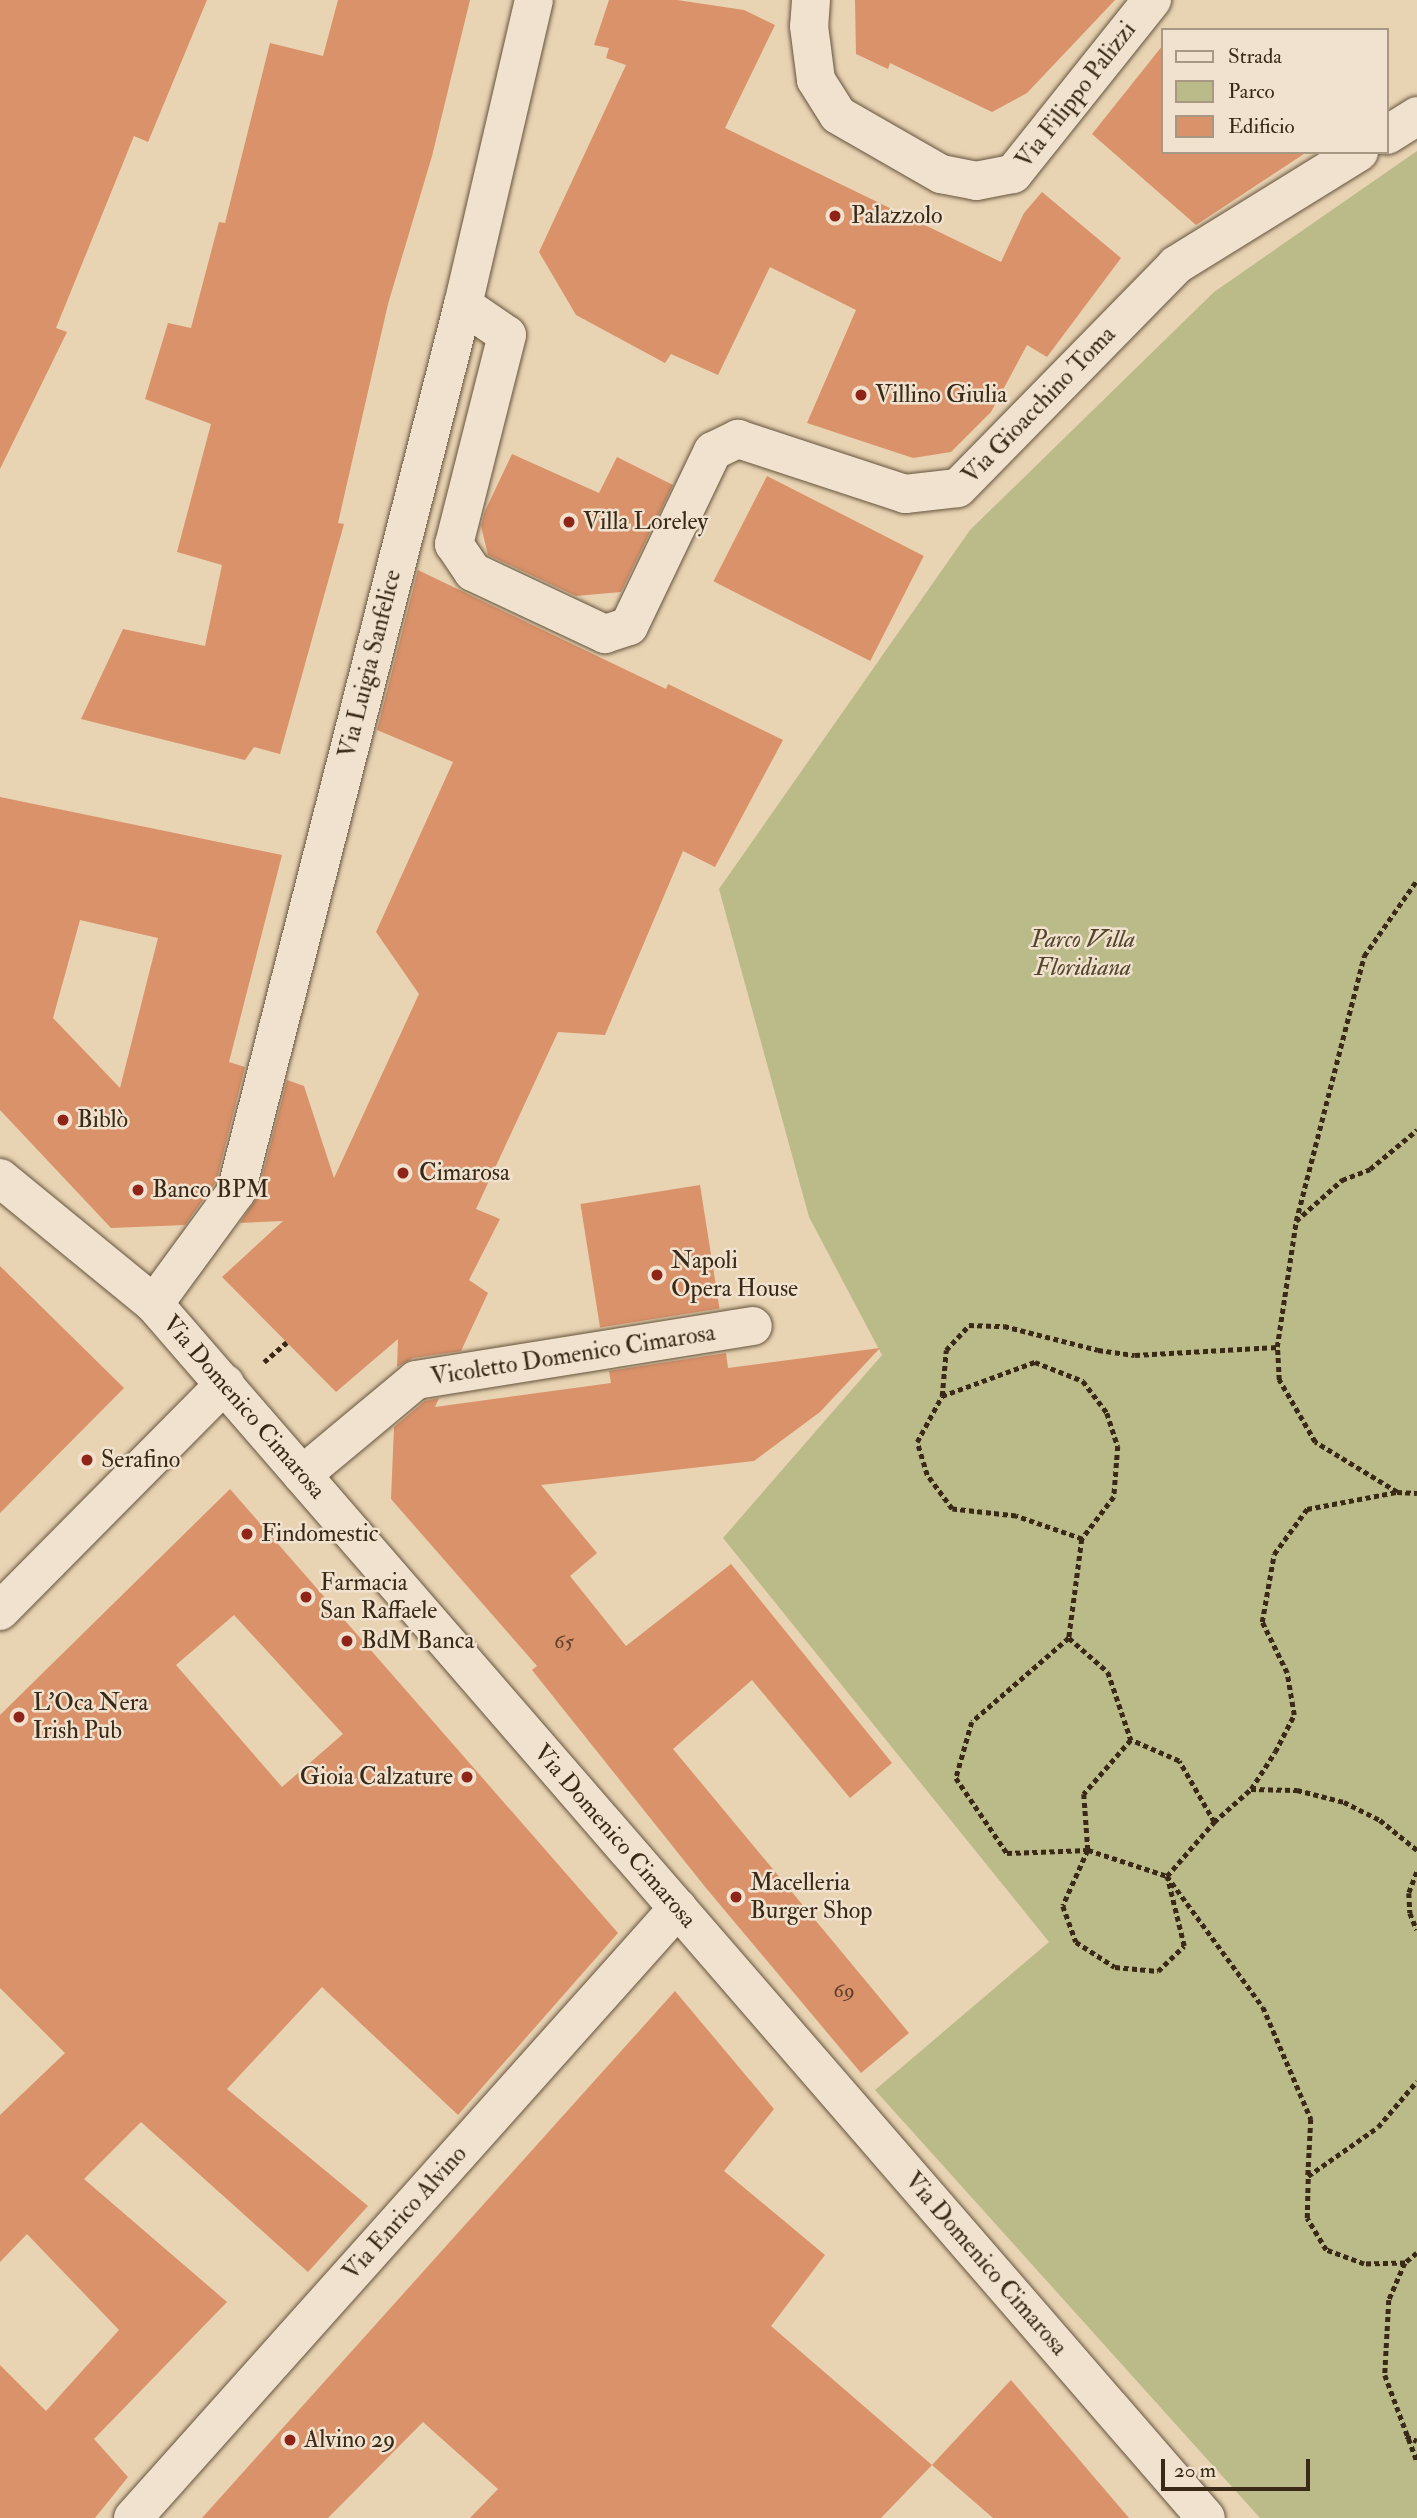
<!DOCTYPE html>
<meta charset="utf-8">
<style>
body{margin:0}
#map{position:relative;width:1417px;height:2518px;overflow:hidden;background:#e8d3b3;font-family:"IM FELL Double Pica",serif}
div>[style]{position:absolute}
[style*='--x']{left:calc(var(--x)*1px);top:calc(var(--y)*1px);width:calc(var(--w)*1px);rotate:calc(var(--a)*1deg)}
.green>*{inset:0;background:#bbbb89}
.building>*{inset:0;background:#da926b;transform-origin:0 0}
.path>*{height:4.5px;margin-top:-2.25px;transform-origin:0;background:repeating-linear-gradient(90deg,#392916 0 5px,transparent 0 8.5px)}
.roads{filter:drop-shadow(0 0 2px #65543d) drop-shadow(0 0 2px #65543d)}
.minor>*{height:38px;margin:-19px;padding:0 19px;transform-origin:19px;border-radius:19px;background:#f0e2ce}
.dots>*{width:19px;height:19px;translate:-50% -50%;box-sizing:border-box;border:4px solid #f0e2ce;border-radius:50%}
span{translate:-50% -50%;white-space:nowrap;text-align:center;line-height:1.15;-webkit-text-stroke:5px #f0e2ce;paint-order:stroke}
.number-label{font-size:21px;color:#61432b}
.number-label span{-webkit-text-stroke-width:0}
.street-label{font-size:24px;color:#392916}
.poi-label{font-size:24px;color:#392916}
.left{translate:0 -50%;text-align:left}
.right{translate:-100% -50%;text-align:right}
.park-label{font-size:24px;color:#53462d;font-style:italic}
.legend{position:absolute;left:1161px;top:28px;width:228px;height:126px;box-sizing:border-box;background:#f0e2ce;border:2px solid #a79884;margin:0;padding:9px 12px;list-style:none;font-size:21px;color:#392916}
.legend li{display:flex;align-items:center;gap:14px;height:35px}
.legend b{width:35px;border:2px solid #a79884}
.scale{position:absolute;left:1161px;top:2459px;width:149px;height:32px;box-sizing:border-box;border:4px solid #392916;border-top:0;padding-left:9px;font-size:21px;line-height:24px;white-space:nowrap;color:#392916;-webkit-text-stroke:5px #f0e2ce;paint-order:stroke}
</style>
<div id="map">
<div class="green">
<i style="clip-path:polygon(1417px 151px,1417px 2518px,1260px 2518px,875px 2090px,1049px 1942px,723px 1538px,882px 1355px,809px 1217px,719px 889px,970px 530px,1214px 292px)"></i>
</div>
<div class="building">
<i style="clip-path:polygon(0 0,207px 0,148px 142px,134px 136px,56px 328px,67px 332px,0 469px)"></i>
<i style="clip-path:polygon(338px 0,470px 0,432px 156px,388px 304px,338px 523px,344px 524px,280px 754px,254px 747px,245px 760px,81px 719px,123px 629px,205px 646px,222px 565px,177px 552px,211px 424px,145px 399px,168px 323px,191px 328px,219px 222px,225px 223px,270px 43px,323px 56px)"></i>
<i style="clip-path:polygon(609px 0,677px 0,744px 10px,775px 25px,725px 128px,1001px 262px,1024px 213px,1042px 192px,1121px 258px,1047px 357px,1027px 345px,991px 412px,951px 452px,913px 458px,807px 423px,856px 310px,770px 267px,718px 375px,671px 354px,665px 363px,576px 315px,539px 252px,626px 65px,606px 58px,609px 48px,594px 45px)"></i>
<i style="clip-path:polygon(855px 0,1115px 0,1027px 93px,992px 112px,890px 63px,888px 69px,856px 54px)"></i>
<i style="clip-path:polygon(1163px 45px,1163px 152px,1307px 152px,1196px 225px,1092px 134px)"></i>
<i style="clip-path:polygon(512px 454px,599px 493px,617px 457px,673px 485px,621px 592px,576px 596px,488px 555px,481px 526px,485px 511px)"></i>
<i style="left:767px;top:476px;width:176px;height:118px;rotate:27deg"></i>
<i style="clip-path:polygon(418px 570px,666px 689px,668px 684px,783px 740px,715px 867px,683px 851px,605px 1035px,558px 1032px,476px 1209px,500px 1219px,469px 1280px,488px 1293px,461px 1351px,413px 1358px,397px 1367px,398px 1339px,336px 1392px,222px 1277px,283px 1221px,240px 1223px,257px 1197px,287px 1080px,304px 1086px,334px 1178px,419px 994px,376px 932px,453px 762px,377px 730px)"></i>
<i style="clip-path:polygon(evenodd,0 797px,282px 855px,229px 1062px,245px 1067px,216px 1182px,185px 1225px,111px 1228px,0 1110px,0 797px,80px 920px,158px 938px,120px 1088px,53px 1018px,80px 920px)"></i>
<i style="left:700px;top:1185px;width:125px;height:121px;rotate:81deg"></i>
<i style="clip-path:polygon(0 1266px,124px 1388px,0 1513px)"></i>
<i style="clip-path:polygon(880px 1348px,820px 1412px,754px 1461px,541px 1485px,597px 1553px,570px 1576px,626px 1646px,731px 1564px,892px 1763px,850px 1798px,752px 1680px,673px 1749px,909px 2033px,861px 2073px,706px 1888px,532px 1670px,537px 1666px,391px 1499px,394px 1427px,425px 1401px,439px 1398px,435px 1407px,611px 1383px,609px 1371px,726px 1353px,728px 1368px)"></i>
<i style="clip-path:polygon(evenodd,230px 1489px,618px 1933px,458px 2115px,322px 1987px,227px 2089px,368px 2206px,308px 2272px,141px 2122px,84px 2179px,227px 2302px,94px 2439px,128px 2477px,95px 2518px,0 2518px,0 2365px,46px 2411px,119px 2330px,27px 2234px,0 2262px,0 2115px,65px 2053px,0 1988px,0 1715px,230px 1489px,234px 1615px,343px 1734px,282px 1787px,176px 1665px,234px 1615px)"></i>
<i style="clip-path:polygon(675px 1991px,774px 2109px,724px 2171px,825px 2255px,771px 2326px,932px 2465px,881px 2518px,470px 2518px,498px 2489px,423px 2422px,328px 2518px,202px 2518px)"></i>
<i style="clip-path:polygon(1011px 2380px,1129px 2518px,993px 2518px,932px 2465px)"></i>
</div>
<div class="path">
<i style="--x:1296;--y:1221;--w:274;--a:-75.6"></i>
<i style="--x:1364;--y:956;--w:93;--a:-55.1"></i>
<i style="--x:264;--y:1362;--w:30;--a:-41"></i>
<i style="--x:942;--y:1396;--w:46;--a:-85"></i>
<i style="--x:946;--y:1350;--w:34;--a:-47"></i>
<i style="--x:969;--y:1325;--w:35;--a:2"></i>
<i style="--x:1004;--y:1326;--w:97;--a:14.3"></i>
<i style="--x:1098;--y:1350;--w:37;--a:8"></i>
<i style="--x:1135;--y:1355;--w:142;--a:-3.2"></i>
<i style="--x:1397;--y:1492;--w:96;--a:-148.6"></i>
<i style="--x:1315;--y:1442;--w:72;--a:-120.1"></i>
<i style="--x:1279;--y:1380;--w:33;--a:-93"></i>
<i style="--x:1277;--y:1347;--w:127;--a:-81.4"></i>
<i style="--x:1296;--y:1221;--w:62;--a:-41.7"></i>
<i style="--x:1342;--y:1180;--w:30;--a:-21"></i>
<i style="--x:1370;--y:1169;--w:61;--a:-39.7"></i>
<i style="--x:1082;--y:1539;--w:70;--a:-160.8"></i>
<i style="--x:1016;--y:1516;--w:64;--a:-173.8"></i>
<i style="--x:952;--y:1509;--w:42;--a:-126.3"></i>
<i style="--x:927;--y:1475;--w:34;--a:-107"></i>
<i style="--x:917;--y:1442;--w:52;--a:-61.5"></i>
<i style="--x:942;--y:1396;--w:99;--a:-20.1"></i>
<i style="--x:1035;--y:1362;--w:52;--a:21.6"></i>
<i style="--x:1083;--y:1381;--w:40;--a:53"></i>
<i style="--x:1107;--y:1413;--w:35;--a:72"></i>
<i style="--x:1118;--y:1446;--w:51;--a:94.5"></i>
<i style="--x:1114;--y:1497;--w:53;--a:127.3"></i>
<i style="--x:1082;--y:1539;--w:100;--a:97.5"></i>
<i style="--x:1069;--y:1638;--w:128;--a:139.1"></i>
<i style="--x:972;--y:1722;--w:58;--a:105.9"></i>
<i style="--x:956;--y:1778;--w:91;--a:55.8"></i>
<i style="--x:1007;--y:1853;--w:81;--a:-2.1"></i>
<i style="--x:1088;--y:1850;--w:61;--a:114.1"></i>
<i style="--x:1063;--y:1906;--w:38;--a:70"></i>
<i style="--x:1076;--y:1942;--w:46;--a:32.7"></i>
<i style="--x:1115;--y:1967;--w:43;--a:5.3"></i>
<i style="--x:1158;--y:1971;--w:36;--a:-44"></i>
<i style="--x:1184;--y:1946;--w:72;--a:-103.7"></i>
<i style="--x:1167;--y:1876;--w:72;--a:-49"></i>
<i style="--x:1214;--y:1822;--w:70;--a:-119.8"></i>
<i style="--x:1179;--y:1761;--w:52;--a:-156.4"></i>
<i style="--x:1131;--y:1740;--w:72;--a:131"></i>
<i style="--x:1084;--y:1794;--w:56;--a:85.9"></i>
<i style="--x:1088;--y:1850;--w:83;--a:18.2"></i>
<i style="--x:1167;--y:1876;--w:162;--a:53.8"></i>
<i style="--x:1263;--y:2007;--w:122;--a:66.8"></i>
<i style="--x:1311;--y:2119;--w:57;--a:93"></i>
<i style="--x:1069;--y:1638;--w:52;--a:41.1"></i>
<i style="--x:1108;--y:1672;--w:72;--a:71.3"></i>
<i style="--x:1251;--y:1789;--w:46;--a:1.2"></i>
<i style="--x:1297;--y:1790;--w:49;--a:14.3"></i>
<i style="--x:1344;--y:1802;--w:40;--a:26.6"></i>
<i style="--x:1380;--y:1820;--w:48;--a:39"></i>
<i style="--x:1214;--y:1822;--w:50;--a:-41.7"></i>
<i style="--x:1251;--y:1789;--w:44;--a:-57"></i>
<i style="--x:1275;--y:1752;--w:42;--a:-62.8"></i>
<i style="--x:1294;--y:1715;--w:43;--a:-99.5"></i>
<i style="--x:1287;--y:1673;--w:57;--a:-116.1"></i>
<i style="--x:1262;--y:1622;--w:69;--a:-80"></i>
<i style="--x:1274;--y:1554;--w:56;--a:-53.7"></i>
<i style="--x:1307;--y:1509;--w:92;--a:-10.7"></i>
<i style="--x:1397;--y:1492;--w:20;--a:3"></i>
<i style="--x:1417;--y:1872;--w:22;--a:111"></i>
<i style="--x:1409;--y:1893;--w:20;--a:87"></i>
<i style="--x:1410;--y:1913;--w:18;--a:68"></i>
<i style="--x:1417;--y:2253;--w:16;--a:140"></i>
<i style="--x:1405;--y:2263;--w:40;--a:113.4"></i>
<i style="--x:1389;--y:2300;--w:75;--a:93.1"></i>
<i style="--x:1385;--y:2375;--w:92;--a:69.6"></i>
<i style="--x:1405;--y:2263;--w:41;--a:178.6"></i>
<i style="--x:1364;--y:2264;--w:40;--a:-159.8"></i>
<i style="--x:1326;--y:2250;--w:37;--a:-121"></i>
<i style="--x:1307;--y:2218;--w:42;--a:-88.6"></i>
<i style="--x:1308;--y:2176;--w:85;--a:-35"></i>
<i style="--x:1378;--y:2127;--w:60;--a:-49.7"></i>
<i style="--x:1406;--y:2436;--w:12;--a:24"></i>
</div>
<div class="roads">
<div class="minor">
<i style="--x:811;--y:0;--w:26;--a:94"></i>
<i style="--x:809;--y:26;--w:54;--a:82.6"></i>
<i style="--x:816;--y:80;--w:41;--a:57.8"></i>
<i style="--x:838;--y:115;--w:119;--a:29.8"></i>
<i style="--x:941;--y:174;--w:36;--a:11"></i>
<i style="--x:976;--y:181;--w:38;--a:-11"></i>
<i style="--x:1013;--y:174;--w:223;--a:-51.4"></i>
<i style="--x:1387;--y:135;--w:36;--a:-32"></i>
<i style="--x:463;--y:305;--w:53;--a:34.3"></i>
<i style="--x:507;--y:335;--w:216;--a:104.2"></i>
<i style="--x:454;--y:544;--w:34;--a:56"></i>
<i style="--x:473;--y:572;--w:146;--a:25.2"></i>
<i style="--x:605;--y:634;--w:25;--a:-18"></i>
<i style="--x:629;--y:626;--w:194;--a:-64.4"></i>
<i style="--x:713;--y:451;--w:28;--a:-26"></i>
<i style="--x:738;--y:439;--w:176;--a:18.2"></i>
<i style="--x:905;--y:494;--w:53;--a:-6.5"></i>
<i style="--x:958;--y:488;--w:312;--a:-45.6"></i>
<i style="--x:1176;--y:265;--w:215;--a:-31.7"></i>
<i style="--x:0;--y:1178;--w:199;--a:39.3"></i>
<i style="--x:154;--y:1304;--w:1606;--a:49.09"></i>
<i style="--x:154;--y:1304;--w:139;--a:-53.8"></i>
<i style="--x:236;--y:1192;--w:916;--a:-75.65"></i>
<i style="--x:463;--y:305;--w:313;--a:-76.9"></i>
<i style="--x:302;--y:1475;--w:148;--a:-39.8"></i>
<i style="--x:416;--y:1380;--w:341;--a:-9.1"></i>
<i style="--x:0;--y:1611;--w:320;--a:-45.3"></i>
<i style="--x:133;--y:2518;--w:818;--a:-48.22"></i>
</div>
</div>
<div class="dots">
<i style="left:835px;top:216px;background:#8f2418"></i>
<i style="left:861px;top:395px;background:#8f2418"></i>
<i style="left:569px;top:522px;background:#8f2418"></i>
<i style="left:63px;top:1120px;background:#8f2418"></i>
<i style="left:403px;top:1173px;background:#8f2418"></i>
<i style="left:138px;top:1190px;background:#8f2418"></i>
<i style="left:657px;top:1275px;background:#8f2418"></i>
<i style="left:87px;top:1460px;background:#8f2418"></i>
<i style="left:247px;top:1534px;background:#8f2418"></i>
<i style="left:306px;top:1597px;background:#8f2418"></i>
<i style="left:347px;top:1641px;background:#8f2418"></i>
<i style="left:19px;top:1717px;background:#8f2418"></i>
<i style="left:467px;top:1777px;background:#8f2418"></i>
<i style="left:736px;top:1897px;background:#8f2418"></i>
<i style="left:290px;top:2440px;background:#8f2418"></i>
</div>
<div class="number-label">
<span style="left:564px;top:1642px">65</span>
<span style="left:844px;top:1991px">69</span>
</div>
<div class="street-label">
<span style="left:1076px;top:95px;rotate:-52deg">Via Filippo Palizzi</span>
<span style="left:1039px;top:405px;rotate:-46deg">Via Gioacchino Toma</span>
<span style="left:370px;top:664px;rotate:-76deg">Via Luigia Sanfelice</span>
<span style="left:573px;top:1355px;rotate:-9deg">Vicoletto Domenico Cimarosa</span>
<span style="left:244px;top:1407px;rotate:49deg">Via Domenico Cimarosa</span>
<span style="left:615px;top:1836px;rotate:49deg">Via Domenico Cimarosa</span>
<span style="left:405px;top:2213px;rotate:-48deg">Via Enrico Alvino</span>
<span style="left:986px;top:2264px;rotate:49deg">Via Domenico Cimarosa</span>
</div>
<div class="poi-label">
<span class="left" style="left:851px;top:216px">Palazzolo</span>
<span class="left" style="left:875px;top:395px">Villino Giulia</span>
<span class="left" style="left:583px;top:522px">Villa Loreley</span>
<span class="left" style="left:77px;top:1120px">Biblò</span>
<span class="left" style="left:419px;top:1173px">Cimarosa</span>
<span class="left" style="left:152px;top:1190px">Banco BPM</span>
<span class="left" style="left:671px;top:1275px">Napoli<br>Opera House</span>
<span class="left" style="left:101px;top:1460px">Serafino</span>
<span class="left" style="left:261px;top:1534px">Findomestic</span>
<span class="left" style="left:320px;top:1597px">Farmacia<br>San Raffaele</span>
<span class="left" style="left:361px;top:1641px">BdM Banca</span>
<span class="left" style="left:33px;top:1717px">L'Oca Nera<br>Irish Pub</span>
<span class="right" style="left:453px;top:1777px">Gioia Calzature</span>
<span class="left" style="left:750px;top:1897px">Macelleria<br>Burger Shop</span>
<span class="left" style="left:304px;top:2440px">Alvino 29</span>
</div>
<div class="park-label">
<span style="left:1083px;top:954px">Parco Villa<br>Floridiana</span>
</div>
<ul class="legend">
<li><b style="height:9px;background:#f0e2ce"></b>Strada</li>
<li><b style="height:19px;background:#bbbb89"></b>Parco</li>
<li><b style="height:19px;background:#da926b"></b>Edificio</li>
</ul>
<div class="scale">20 m</div>
</div>
